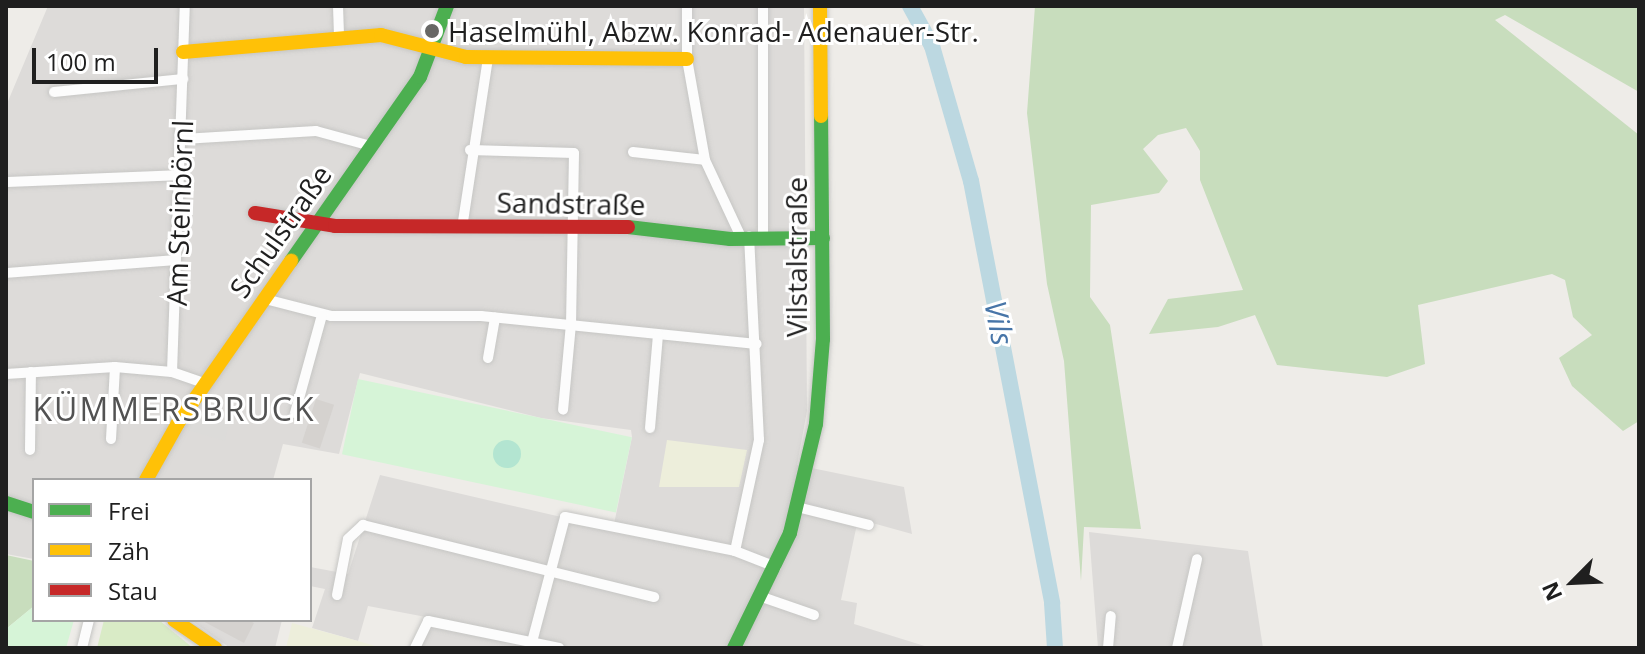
<!DOCTYPE html>
<meta charset="utf-8">
<style>
body{margin:0}
#map{position:relative;width:1645px;height:654px;overflow:hidden;background:#eeece8;font-family:"Open Sans",sans-serif}
div>[style]{position:absolute}
[style*='--x']{left:calc(var(--x)*1px);top:calc(var(--y)*1px);width:calc(var(--w)*1px);rotate:calc(var(--a)*1deg)}
.residential>*{inset:0;background:#dddbd9}
.religious>*{inset:0;background:#dcdbd9}
.farmland>*{inset:0;background:#edeedb}
.grass>*{inset:0;background:#d9ebc6}
.forest>*{inset:0;background:#c8ddbd}
.park>*{inset:0;background:#d6f4d7;transform-origin:0 0}
.pitch>*{inset:0;background:#b3e5d1}
.round{border-radius:50%}
.river>*{height:16px;margin:-8px;padding:0 8px;transform-origin:8px;border-radius:8px;background:#bcd8e1}
.building>*{inset:0;background:#d5d2cf;transform-origin:0 0}
.roads{filter:drop-shadow(0 0 2px #c6c6c4) drop-shadow(0 0 2px #c6c6c4)}
.street>*{height:10px;margin:-5px;padding:0 5px;transform-origin:5px;border-radius:5px;background:#fcfcfc}
.fast>*{height:14px;margin:-7px;padding:0 7px;transform-origin:7px;border-radius:7px;background:#4caf50}
.slow>*{height:14px;margin:-7px;padding:0 7px;transform-origin:7px;border-radius:7px;background:#ffc107}
.jam>*{height:14px;margin:-7px;padding:0 7px;transform-origin:7px;border-radius:7px;background:#c62828}
.dots>*{width:22px;height:22px;translate:-50% -50%;box-sizing:border-box;border:4px solid #fff;border-radius:50%}
span{translate:-50% -50%;white-space:nowrap;text-align:center;line-height:1.15;-webkit-text-stroke:6px #fff;paint-order:stroke}
.poi-label{font-size:28px;color:#1f1f1f}
.left{translate:0 -50%;text-align:left}
.street-label{font-size:28px;color:#1f1f1f}
.water-label{font-size:30px;color:#4775a8;font-style:italic}
.quarter-label{font-size:32px;color:#525252;letter-spacing:2px}
.frame{position:absolute;inset:0;border:8px solid #1f1f1f;pointer-events:none}
.legend{position:absolute;left:32px;top:478px;width:280px;height:144px;box-sizing:border-box;background:#fff;border:2px solid #a5a5a5;margin:0;padding:10px 14px;list-style:none;font-size:24px;color:#1f1f1f}
.legend li{display:flex;align-items:center;gap:16px;height:40px}
.legend b{width:40px;border:2px solid #a5a5a5}
.north{position:absolute;left:1533px;top:542px;width:80px;height:80px;-webkit-text-stroke:6px #fff;paint-order:stroke;rotate:246deg;font-size:22px;font-weight:700;line-height:32px;text-align:center;color:#1f1f1f}
.north::after{content:'';display:block;margin:auto;width:28px;height:36px;background:#1f1f1f;clip-path:polygon(50% 0,100% 100%,50% 72%,0 100%)}
.scale{position:absolute;left:32px;top:48px;width:126px;height:36px;box-sizing:border-box;border:4px solid #1f1f1f;border-top:0;padding-left:10px;font-size:24px;line-height:28px;white-space:nowrap;color:#1f1f1f;-webkit-text-stroke:6px #fff;paint-order:stroke}
</style>
<div id="map">
<div class="residential">
<i style="clip-path:polygon(48px 6px,804px 6px,807px 411px,797px 465px,904px 487px,912px 534px,858px 519px,841px 600px,857px 603px,854px 624px,931px 648px,420px 648px,426px 617px,368px 606px,358px 641px,312px 628px,325px 589px,310px 586px,310px 567px,348px 574px,380px 475px,613px 529px,632px 437px,631px 430px,541px 418px,360px 373px,339px 454px,283px 444px,273px 480px,34px 480px,34px 559px,6px 554px,6px 106px)"></i>
<i style="clip-path:polygon(1089px 532px,1248px 551px,1263px 648px,1098px 648px)"></i>
<i style="clip-path:polygon(191px 620px,282px 620px,275px 648px,230px 648px)"></i>
</div>
<div class="religious">
<i style="clip-path:polygon(198px 412px,229px 422px,225px 441px,188px 430px)"></i>
</div>
<div class="farmland">
<i style="clip-path:polygon(667px 440px,747px 450px,739px 487px,659px 487px)"></i>
<i style="clip-path:polygon(292px 623px,358px 641px,382px 648px,286px 648px)"></i>
</div>
<div class="grass">
<i style="clip-path:polygon(104px 620px,159px 620px,193px 648px,97px 648px)"></i>
</div>
<div class="forest">
<i style="clip-path:polygon(1035px 6px,1639px 6px,1639px 92px,1505px 15px,1495px 20px,1639px 135px,1639px 421px,1623px 431px,1572px 386px,1559px 358px,1592px 335px,1573px 317px,1565px 280px,1552px 274px,1418px 305px,1425px 364px,1387px 377px,1277px 365px,1255px 315px,1218px 327px,1149px 334px,1168px 299px,1243px 290px,1200px 180px,1200px 151px,1186px 128px,1158px 135px,1143px 149px,1168px 181px,1159px 193px,1091px 205px,1090px 297px,1110px 325px,1141px 529px,1084px 527px,1081px 581px,1064px 361px,1047px 284px,1027px 113px)"></i>
<i style="clip-path:polygon(6px 555px,34px 561px,34px 606px,6px 629px)"></i>
</div>
<div class="park">
<i style="left:358px;top:379px;width:280px;height:77px;rotate:12deg"></i>
<i style="clip-path:polygon(34px 606px,34px 620px,74px 620px,66px 648px,6px 648px,6px 629px)"></i>
</div>
<div class="pitch">
<i class="round" style="left:493px;top:440px;width:28px;height:28px"></i>
</div>
<div class="river">
<i style="--x:910;--y:6;--w:46;--a:61.2"></i>
<i style="--x:932;--y:46;--w:141;--a:73.9"></i>
<i style="--x:971;--y:181;--w:430;--a:79.1"></i>
<i style="--x:1052;--y:603;--w:45;--a:86.2"></i>
</div>
<div class="building">
<i style="left:316px;top:399px;width:19px;height:46px;rotate:18deg"></i>
<i style="clip-path:polygon(201px 620px,248px 620px,254px 623px,244px 643px)"></i>
</div>
<div class="roads">
<div class="street">
<i style="--x:338;--y:6;--w:30;--a:88"></i>
<i style="--x:687;--y:6;--w:53;--a:90"></i>
<i style="--x:687;--y:59;--w:103;--a:79.9"></i>
<i style="--x:705;--y:160;--w:83;--a:65"></i>
<i style="--x:54;--y:92;--w:130;--a:-5.8"></i>
<i style="--x:183;--y:139;--w:133;--a:-3.4"></i>
<i style="--x:316;--y:131;--w:57;--a:15.3"></i>
<i style="--x:470;--y:150;--w:104;--a:1.7"></i>
<i style="--x:574;--y:153;--w:171;--a:91"></i>
<i style="--x:571;--y:324;--w:86;--a:95.3"></i>
<i style="--x:633;--y:152;--w:72;--a:6.3"></i>
<i style="--x:6;--y:182;--w:172;--a:-2.3"></i>
<i style="--x:462;--y:228;--w:171;--a:-81.3"></i>
<i style="--x:763;--y:237;--w:231;--a:-90"></i>
<i style="--x:6;--y:273;--w:169;--a:-4.4"></i>
<i style="--x:265;--y:299;--w:68;--a:14.4"></i>
<i style="--x:331;--y:316;--w:150;--a:0"></i>
<i style="--x:481;--y:316;--w:277;--a:5.8"></i>
<i style="--x:488;--y:358;--w:41;--a:-80.1"></i>
<i style="--x:172;--y:372;--w:366;--a:-88"></i>
<i style="--x:6;--y:374;--w:109;--a:-3.7"></i>
<i style="--x:115;--y:367;--w:57;--a:5"></i>
<i style="--x:172;--y:372;--w:36;--a:19"></i>
<i style="--x:295;--y:413;--w:102;--a:-74.6"></i>
<i style="--x:650;--y:428;--w:93;--a:-85.1"></i>
<i style="--x:111;--y:439;--w:72;--a:-86.8"></i>
<i style="--x:30;--y:450;--w:78;--a:-89.3"></i>
<i style="--x:797;--y:507;--w:74;--a:14"></i>
<i style="--x:735;--y:551;--w:114;--a:-77.8"></i>
<i style="--x:759;--y:440;--w:204;--a:-92.8"></i>
<i style="--x:337;--y:595;--w:57;--a:-78.9"></i>
<i style="--x:348;--y:539;--w:21;--a:-43"></i>
<i style="--x:363;--y:525;--w:300;--a:13.9"></i>
<i style="--x:762;--y:597;--w:55;--a:19.1"></i>
<i style="--x:532;--y:642;--w:129;--a:-75.2"></i>
<i style="--x:565;--y:517;--w:173;--a:11.3"></i>
<i style="--x:735;--y:551;--w:44;--a:21.3"></i>
<i style="--x:82;--y:648;--w:29;--a:-76"></i>
<i style="--x:415;--y:648;--w:30;--a:-64"></i>
<i style="--x:428;--y:621;--w:134;--a:11.6"></i>
<i style="--x:1108;--y:648;--w:32;--a:-85"></i>
<i style="--x:1177;--y:648;--w:91;--a:-77.3"></i>
</div>
<div class="fast">
<i style="--x:628;--y:227;--w:103;--a:6.7"></i>
<i style="--x:730;--y:239;--w:93;--a:-0.6"></i>
<i style="--x:291;--y:261;--w:225;--a:-55"></i>
<i style="--x:420;--y:77;--w:76;--a:-69.2"></i>
<i style="--x:6;--y:503;--w:29;--a:18"></i>
<i style="--x:734;--y:648;--w:128;--a:-64"></i>
<i style="--x:790;--y:533;--w:112;--a:-76.6"></i>
<i style="--x:816;--y:424;--w:85;--a:-85.3"></i>
<i style="--x:823;--y:339;--w:223;--a:-90.5"></i>
</div>
<div class="slow">
<i style="--x:820;--y:6;--w:110;--a:89.5"></i>
<i style="--x:183;--y:52;--w:199;--a:-4.9"></i>
<i style="--x:381;--y:35;--w:88;--a:14.5"></i>
<i style="--x:466;--y:57;--w:221;--a:0.5"></i>
<i style="--x:146;--y:480;--w:65;--a:-60.7"></i>
<i style="--x:178;--y:423;--w:198;--a:-55.1"></i>
<i style="--x:174;--y:620;--w:50;--a:34.3"></i>
</div>
<div class="jam">
<i style="--x:255;--y:213;--w:81;--a:9.2"></i>
<i style="--x:335;--y:226;--w:293;--a:0.2"></i>
</div>
</div>
<div class="dots">
<i style="left:432px;top:31px;background:#676765"></i>
</div>
<div class="poi-label">
<span class="left" style="left:448px;top:31px">Haselmühl, Abzw. Konrad- Adenauer-Str.</span>
</div>
<div class="street-label">
<span style="left:571px;top:203px;rotate:1deg">Sandstraße</span>
<span style="left:179px;top:213px;rotate:-88deg">Am Steinbörnl</span>
<span style="left:280px;top:231px;rotate:-55deg">Schulstraße</span>
<span style="left:796px;top:257px;rotate:-90deg">Vilstalstraße</span>
</div>
<div class="water-label">
<span style="left:999px;top:323px;rotate:79deg">Vils</span>
</div>
<div class="quarter-label">
<span style="left:174px;top:409px">KÜMMERSBRUCK</span>
</div>
<div class="frame"></div>
<ul class="legend">
<li><b style="height:10px;background:#4caf50"></b>Frei</li>
<li><b style="height:10px;background:#ffc107"></b>Zäh</li>
<li><b style="height:10px;background:#c62828"></b>Stau</li>
</ul>
<div class="north">N</div>
<div class="scale">100 m</div>
</div>
